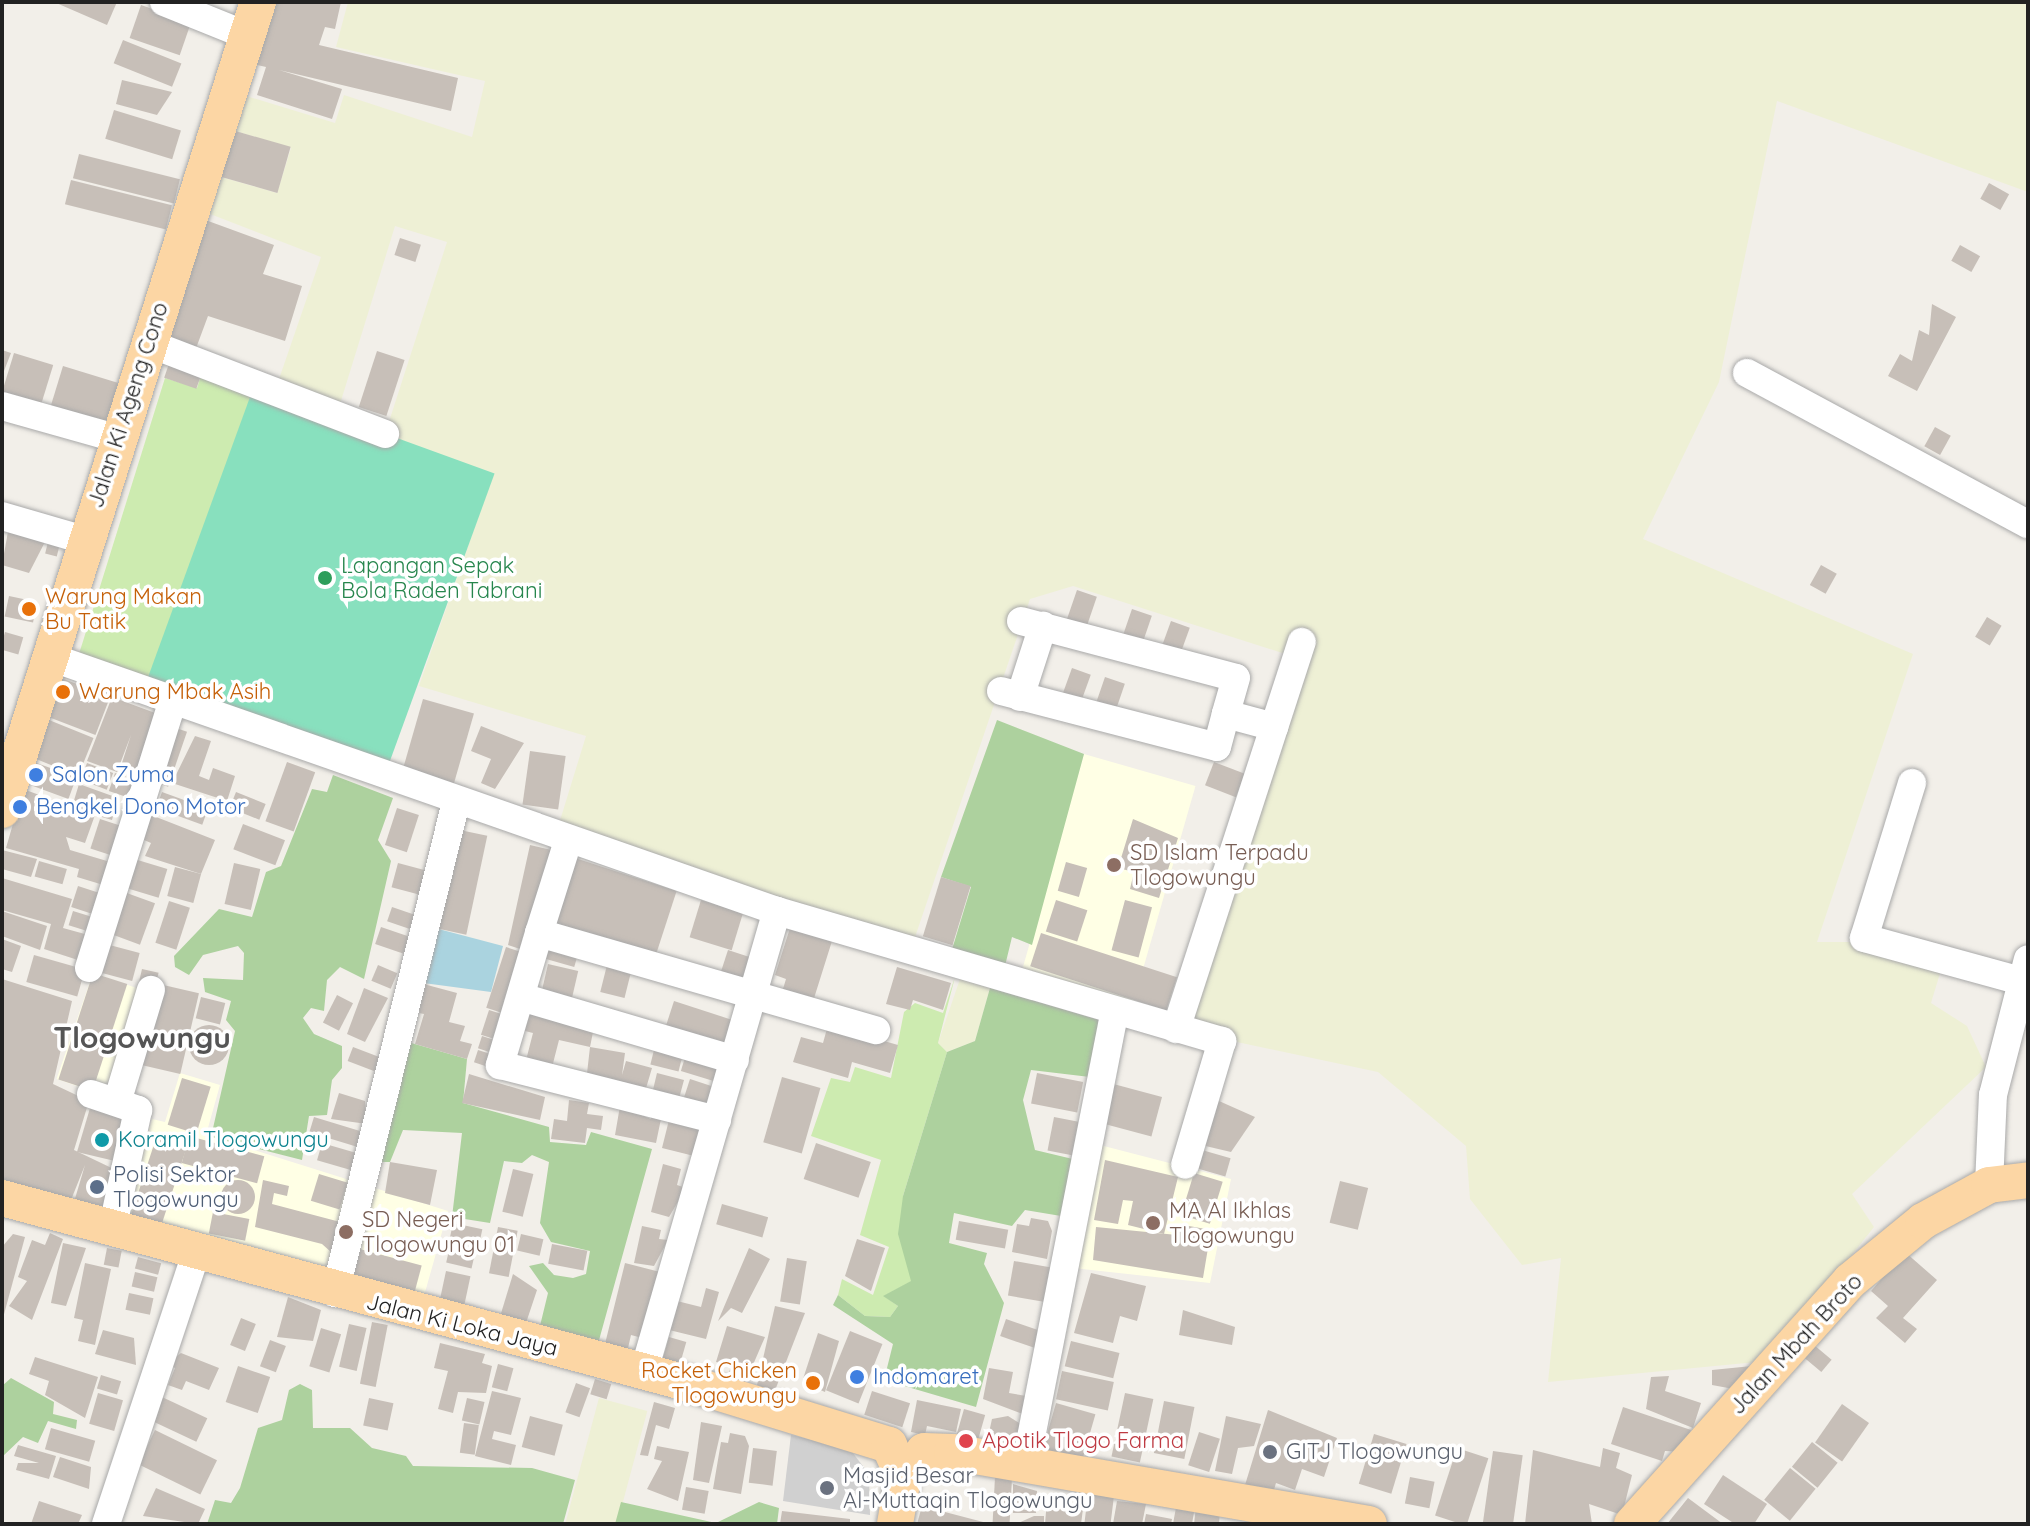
<!DOCTYPE html>
<style>
body{margin:0}
#map{position:relative;width:2030px;height:1526px;overflow:hidden;background:#f2efe9;font-family:Quicksand,sans-serif}
div>[style]{position:absolute}
[style*='--x']{left:calc(var(--x)*1px);top:calc(var(--y)*1px);width:calc(var(--w)*1px);rotate:calc(var(--a)*1deg)}
.education>*{inset:0;background:#ffffe5;transform-origin:0 0}
.religious>*{inset:0;background:#d0d0d0}
.farmland>*{inset:0;background:#eef0d5;transform-origin:0 0}
.grass>*{inset:0;background:#cdebb0}
.forest>*{inset:0;background:#add19e}
.pitch>*{inset:0;background:#88e0be;transform-origin:0 0}
.water>*{inset:0;background:#aad3df}
.building>*{inset:0;background:#c7bfb8;transform-origin:0 0}
.round{border-radius:50%}
.roads{filter:drop-shadow(0 0 2px #a9a9a9) drop-shadow(0 0 2px #a9a9a9)}
.minor>*{height:28px;margin:-14px;padding:0 14px;transform-origin:14px;border-radius:14px;background:#fff}
.major>*{height:36px;margin:-18px;padding:0 18px;transform-origin:18px;border-radius:18px;background:#fcd6a4}
.dots>*{width:22px;height:22px;translate:-50% -50%;box-sizing:border-box;border:4px solid #fff;border-radius:50%}
span{translate:-50% -50%;white-space:nowrap;text-align:center;line-height:1.15;-webkit-text-stroke:7px #fff;paint-order:stroke}
.street-label{font-size:22px;color:#222}
.leisure-label{font-size:22px;color:#27864d}
.left{translate:0 -50%;text-align:left}
.food-label{font-size:22px;color:#c56008}
.right{translate:-100% -50%;text-align:right}
.shop-label{font-size:22px;color:#366cbe}
.education-label{font-size:22px;color:#785e54}
.culture-label{font-size:22px;color:#0d838f}
.service-label{font-size:22px;color:#4e5e75}
.health-label{font-size:22px;color:#be3a42}
.worship-label{font-size:22px;color:#5b616d}
.district-label{font-size:30px;color:#555;font-weight:700}
.frame{position:absolute;inset:0;border:4px solid #222;pointer-events:none}
</style>
<div id="map">
<div class="education">
<i style="left:1084px;top:754px;width:116px;height:227px;rotate:16deg"></i>
<i style="left:93px;top:973px;width:53px;height:112px;rotate:19deg"></i>
<i style="clip-path:polygon(180px 1073px,220px 1085px,206px 1135px,448px 1211px,422px 1303px,123px 1219px,152px 1119px,165px 1122px)"></i>
<i style="clip-path:polygon(1100px 1145px,1231px 1179px,1210px 1283px,1073px 1268px)"></i>
</div>
<div class="religious">
<i style="clip-path:polygon(791px 1435px,849px 1448px,869px 1474px,870px 1515px,783px 1501px)"></i>
</div>
<div class="farmland">
<i style="clip-path:polygon(348px 2px,2028px 2px,2028px 192px,1777px 101px,1719px 382px,1643px 539px,1913px 654px,1817px 942px,1855px 942px,1941px 970px,1931px 1003px,1967px 1026px,1986px 1067px,1852px 1194px,1874px 1227px,1767px 1361px,1548px 1382px,1561px 1258px,1522px 1265px,1470px 1199px,1466px 1146px,1378px 1072px,1176px 1029px,1295px 657px,1073px 586px,1030px 599px,913px 943px,558px 827px,586px 736px,419px 686px,493px 475px,385px 434px,447px 242px,395px 226px,340px 404px,278px 382px,321px 257px,205px 212px,218px 176px,277px 193px,291px 148px,232px 130px,243px 95px,335px 123px,344px 95px,472px 137px,485px 81px,336px 47px)"></i>
<i style="clip-path:polygon(960px 979px,990px 988px,975px 1041px,947px 1052px,938px 1043px)"></i>
<i style="left:599px;top:1398px;width:50px;height:131px;rotate:15deg"></i>
</div>
<div class="grass">
<i style="clip-path:polygon(204px 366px,254px 386px,160px 682px,79px 654px,165px 378px,197px 388px)"></i>
<i style="clip-path:polygon(955px 977px,938px 1043px,947px 1052px,903px 1196px,912px 1281px,884px 1296px,898px 1306px,890px 1317px,865px 1316px,838px 1295px,842px 1279px,873px 1295px,889px 1247px,860px 1235px,881px 1160px,811px 1136px,831px 1078px,850px 1082px,855px 1067px,891px 1078px,904px 1012px,915px 1003px,943px 1013px)"></i>
</div>
<div class="forest">
<i style="clip-path:polygon(997px 720px,1084px 754px,1032px 945px,1012px 937px,1004px 970px,950px 956px,971px 887px,941px 877px)"></i>
<i style="clip-path:polygon(333px 775px,393px 798px,378px 840px,391px 861px,364px 979px,340px 967px,327px 980px,324px 1011px,311px 1008px,303px 1018px,314px 1034px,342px 1046px,342px 1068px,332px 1080px,327px 1115px,309px 1116px,302px 1160px,211px 1137px,235px 1031px,226px 1020px,231px 1001px,205px 992px,203px 978px,243px 980px,244px 953px,238px 946px,203px 955px,189px 975px,175px 967px,174px 956px,219px 909px,252px 917px,266px 872px,281px 866px,312px 789px,327px 792px)"></i>
<i style="clip-path:polygon(990px 988px,1106px 1022px,1090px 1077px,1031px 1070px,1023px 1100px,1035px 1150px,1081px 1161px,1073px 1218px,1025px 1210px,1012px 1226px,954px 1213px,949px 1243px,987px 1253px,984px 1264px,1004px 1303px,976px 1407px,884px 1380px,893px 1344px,833px 1305px,838px 1295px,865px 1316px,890px 1317px,898px 1306px,883px 1296px,911px 1281px,898px 1234px,903px 1196px,947px 1052px,975px 1041px)"></i>
<i style="clip-path:polygon(401px 1040px,467px 1059px,463px 1103px,549px 1127px,550px 1142px,586px 1145px,591px 1132px,652px 1149px,596px 1351px,538px 1334px,548px 1293px,529px 1266px,543px 1263px,554px 1275px,573px 1278px,586px 1274px,590px 1251px,551px 1242px,540px 1223px,549px 1162px,532px 1155px,522px 1163px,504px 1161px,490px 1223px,452px 1217px,462px 1133px,403px 1130px,390px 1162px,372px 1162px)"></i>
<i style="clip-path:polygon(11px 1378px,54px 1402px,53px 1414px,77px 1420px,76px 1429px,48px 1421px,38px 1443px,23px 1437px,2px 1457px,2px 1386px)"></i>
<i style="clip-path:polygon(300px 1384px,312px 1390px,313px 1428px,350px 1428px,372px 1448px,406px 1456px,413px 1466px,532px 1468px,575px 1480px,563px 1524px,207px 1524px,215px 1500px,231px 1503px,240px 1488px,258px 1428px,282px 1420px,289px 1390px)"></i>
<i style="clip-path:polygon(621px 1502px,716px 1523px,759px 1502px,779px 1508px,777px 1524px,615px 1524px)"></i>
</div>
<div class="pitch">
<i style="left:254px;top:386px;width:256px;height:311px;rotate:20deg"></i>
</div>
<div class="water">
<i style="clip-path:polygon(431px 927px,503px 946px,491px 992px,416px 982px)"></i>
</div>
<div class="building">
<i style="clip-path:polygon(54px 2px,117px 2px,107px 25px)"></i>
<i style="clip-path:polygon(264px 2px,341px 2px,335px 29px,325px 27px,319px 45px,458px 78px,451px 111px,279px 70px,342px 89px,332px 119px,257px 95px,266px 67px,248px 63px)"></i>
<i style="left:141px;top:5px;width:53px;height:35px;rotate:19deg"></i>
<i style="left:123px;top:40px;width:63px;height:25px;rotate:22deg"></i>
<i style="clip-path:polygon(122px 80px,172px 92px,157px 115px,116px 104px)"></i>
<i style="left:114px;top:110px;width:70px;height:30px;rotate:17deg"></i>
<i style="left:232px;top:130px;width:61px;height:48px;rotate:16deg"></i>
<i style="left:79px;top:154px;width:104px;height:25px;rotate:14deg"></i>
<i style="left:71px;top:180px;width:104px;height:25px;rotate:14deg"></i>
<i style="left:1989px;top:183px;width:23px;height:18px;rotate:29deg"></i>
<i style="clip-path:polygon(200px 218px,274px 245px,263px 274px,302px 286px,285px 341px,208px 316px,195px 351px,159px 339px)"></i>
<i style="left:400px;top:238px;width:22px;height:18px;rotate:18deg"></i>
<i style="left:1960px;top:245px;width:23px;height:18px;rotate:29deg"></i>
<i style="clip-path:polygon(1932px 304px,1956px 317px,1917px 391px,1888px 376px,1900px 354px,1912px 361px,1919px 330px,1929px 335px)"></i>
<i style="clip-path:polygon(2px 350px,11px 353px,2px 376px)"></i>
<i style="left:377px;top:351px;width:29px;height:59px;rotate:18deg"></i>
<i style="left:14px;top:353px;width:41px;height:49px;rotate:17deg"></i>
<i style="left:172px;top:355px;width:34px;height:24px;rotate:19deg"></i>
<i style="left:63px;top:366px;width:63px;height:50px;rotate:17deg"></i>
<i style="left:1935px;top:427px;width:18px;height:22px;rotate:29deg"></i>
<i style="clip-path:polygon(9px 526px,47px 538px,29px 573px,2px 565px)"></i>
<i style="left:49px;top:538px;width:12px;height:16px;rotate:14deg"></i>
<i style="left:1821px;top:565px;width:18px;height:23px;rotate:29deg"></i>
<i style="left:1077px;top:590px;width:21px;height:31px;rotate:19deg"></i>
<i style="left:9px;top:596px;width:29px;height:21px;rotate:12deg"></i>
<i style="left:1132px;top:609px;width:21px;height:31px;rotate:19deg"></i>
<i style="left:1987px;top:617px;width:17px;height:23px;rotate:31deg"></i>
<i style="left:1171px;top:621px;width:20px;height:31px;rotate:20deg"></i>
<i style="left:5px;top:632px;width:19px;height:18px;rotate:16deg"></i>
<i style="left:1072px;top:668px;width:20px;height:31px;rotate:20deg"></i>
<i style="left:56px;top:676px;width:58px;height:41px;rotate:21deg"></i>
<i style="left:1105px;top:677px;width:21px;height:31px;rotate:19deg"></i>
<i style="clip-path:polygon(112px 697px,166px 717px,145px 777px,120px 769px,131px 735px,117px 772px,87px 761px)"></i>
<i style="left:423px;top:699px;width:53px;height:79px;rotate:16deg"></i>
<i style="left:49px;top:720px;width:48px;height:41px;rotate:22deg"></i>
<i style="left:170px;top:726px;width:18px;height:58px;rotate:19deg"></i>
<i style="clip-path:polygon(481px 726px,524px 743px,495px 789px,481px 783px,491px 759px,471px 751px)"></i>
<i style="clip-path:polygon(195px 736px,211px 741px,199px 776px,209px 780px,213px 768px,235px 776px,227px 801px,172px 783px)"></i>
<i style="left:530px;top:751px;width:36px;height:54px;rotate:8deg"></i>
<i style="left:34px;top:762px;width:45px;height:23px;rotate:20deg"></i>
<i style="left:287px;top:762px;width:30px;height:63px;rotate:20deg"></i>
<i style="left:1214px;top:762px;width:33px;height:25px;rotate:21deg"></i>
<i style="left:87px;top:763px;width:28px;height:18px;rotate:21deg"></i>
<i style="left:115px;top:773px;width:28px;height:19px;rotate:19deg"></i>
<i style="clip-path:polygon(79px 784px,118px 798px,112px 820px,95px 815px,85px 843px,66px 837px,70px 850px,117px 864px,110px 887px,77px 877px,79px 869px,6px 848px,23px 789px,72px 807px)"></i>
<i style="left:162px;top:792px;width:49px;height:17px;rotate:20deg"></i>
<i style="left:236px;top:792px;width:32px;height:17px;rotate:22deg"></i>
<i style="left:397px;top:808px;width:23px;height:39px;rotate:18deg"></i>
<i style="clip-path:polygon(146px 813px,215px 840px,201px 874px,145px 856px,151px 843px,137px 837px)"></i>
<i style="left:100px;top:819px;width:29px;height:31px;rotate:18deg"></i>
<i style="clip-path:polygon(1133px 819px,1178px 838px,1159px 898px,1130px 889px,1134px 872px,1118px 868px)"></i>
<i style="left:243px;top:824px;width:45px;height:27px;rotate:21deg"></i>
<i style="left:455px;top:829px;width:33px;height:101px;rotate:12deg"></i>
<i style="clip-path:polygon(530px 845px,560px 852px,544px 908px,532px 905px,544px 909px,532px 953px,508px 945px)"></i>
<i style="clip-path:polygon(2px 850px,37px 859px,31px 877px,2px 869px)"></i>
<i style="left:572px;top:857px;width:110px;height:78px;rotate:18deg"></i>
<i style="left:131px;top:858px;width:38px;height:30px;rotate:17deg"></i>
<i style="left:39px;top:861px;width:29px;height:16px;rotate:16deg"></i>
<i style="left:1066px;top:862px;width:22px;height:30px;rotate:16deg"></i>
<i style="left:234px;top:863px;width:27px;height:42px;rotate:13deg"></i>
<i style="left:398px;top:863px;width:34px;height:25px;rotate:15deg"></i>
<i style="left:175px;top:867px;width:27px;height:30px;rotate:15deg"></i>
<i style="left:941px;top:877px;width:31px;height:62px;rotate:17deg"></i>
<i style="clip-path:polygon(2px 878px,72px 899px,63px 928px,92px 936px,84px 962px,44px 949px,51px 924px,2px 910px)"></i>
<i style="left:78px;top:886px;width:29px;height:22px;rotate:18deg"></i>
<i style="left:124px;top:892px;width:33px;height:44px;rotate:20deg"></i>
<i style="left:701px;top:900px;width:44px;height:39px;rotate:17deg"></i>
<i style="left:1056px;top:900px;width:33px;height:33px;rotate:18deg"></i>
<i style="left:1125px;top:900px;width:28px;height:52px;rotate:15deg"></i>
<i style="left:169px;top:901px;width:22px;height:44px;rotate:18deg"></i>
<i style="left:392px;top:907px;width:24px;height:15px;rotate:19deg"></i>
<i style="clip-path:polygon(2px 911px,47px 926px,40px 950px,2px 936px)"></i>
<i style="left:73px;top:911px;width:27px;height:15px;rotate:17deg"></i>
<i style="left:381px;top:927px;width:31px;height:18px;rotate:19deg"></i>
<i style="clip-path:polygon(790px 928px,832px 941px,810px 1011px,779px 1002px,786px 979px,775px 975px)"></i>
<i style="left:1041px;top:933px;width:143px;height:35px;rotate:18deg"></i>
<i style="clip-path:polygon(2px 939px,21px 946px,12px 972px,2px 969px)"></i>
<i style="left:549px;top:939px;width:32px;height:20px;rotate:16deg"></i>
<i style="left:102px;top:943px;width:39px;height:29px;rotate:15deg"></i>
<i style="left:506px;top:947px;width:25px;height:64px;rotate:18deg"></i>
<i style="left:728px;top:950px;width:33px;height:29px;rotate:18deg"></i>
<i style="left:34px;top:955px;width:53px;height:28px;rotate:16deg"></i>
<i style="left:608px;top:961px;width:25px;height:32px;rotate:14deg"></i>
<i style="left:548px;top:964px;width:31px;height:30px;rotate:13deg"></i>
<i style="left:378px;top:965px;width:21px;height:17px;rotate:23deg"></i>
<i style="clip-path:polygon(897px 967px,951px 983px,943px 1010px,913px 1000px,910px 1010px,886px 1004px)"></i>
<i style="left:142px;top:969px;width:17px;height:12px;rotate:13deg"></i>
<i style="left:93px;top:973px;width:36px;height:112px;rotate:18deg"></i>
<i style="clip-path:polygon(2px 979px,72px 1001px,53px 1084px,89px 1101px,74px 1150px,120px 1172px,109px 1211px,74px 1202px,85px 1165px,71px 1200px,2px 1180px)"></i>
<i style="clip-path:polygon(416px 982px,457px 993px,449px 1022px,465px 1026px,460px 1041px,472px 1044px,467px 1059px,415px 1044px,424px 1014px,408px 1011px)"></i>
<i style="left:159px;top:984px;width:41px;height:83px;rotate:13deg"></i>
<i style="clip-path:polygon(364px 988px,388px 998px,365px 1042px,347px 1034px)"></i>
<i style="left:337px;top:995px;width:18px;height:31px;rotate:27deg"></i>
<i style="left:201px;top:997px;width:25px;height:22px;rotate:14deg"></i>
<i style="left:674px;top:1001px;width:70px;height:31px;rotate:18deg"></i>
<i style="clip-path:polygon(528px 1004px,595px 1022px,590px 1047px,559px 1040px,550px 1075px,524px 1068px,533px 1033px,521px 1030px)"></i>
<i style="left:489px;top:1010px;width:23px;height:26px;rotate:18deg"></i>
<i style="clip-path:polygon(828px 1025px,898px 1045px,890px 1073px,852px 1062px,848px 1078px,793px 1062px,801px 1037px,823px 1043px)"></i>
<i class="round" style="left:189px;top:1025px;width:40px;height:40px"></i>
<i style="left:482px;top:1036px;width:23px;height:13px;rotate:18deg"></i>
<i style="left:655px;top:1046px;width:29px;height:19px;rotate:14deg"></i>
<i style="left:353px;top:1047px;width:33px;height:15px;rotate:21deg"></i>
<i style="clip-path:polygon(590px 1047px,625px 1053px,622px 1075px,626px 1061px,652px 1068px,644px 1095px,586px 1082px)"></i>
<i style="left:478px;top:1050px;width:23px;height:13px;rotate:18deg"></i>
<i style="left:687px;top:1051px;width:41px;height:21px;rotate:17deg"></i>
<i style="clip-path:polygon(657px 1073px,684px 1080px,677px 1106px,652px 1094px)"></i>
<i style="left:1037px;top:1073px;width:47px;height:31px;rotate:11deg"></i>
<i style="clip-path:polygon(469px 1074px,545px 1097px,540px 1120px,462px 1103px)"></i>
<i style="left:782px;top:1077px;width:40px;height:68px;rotate:16deg"></i>
<i style="left:182px;top:1078px;width:30px;height:49px;rotate:17deg"></i>
<i style="left:690px;top:1079px;width:28px;height:28px;rotate:18deg"></i>
<i style="left:1106px;top:1082px;width:58px;height:41px;rotate:15deg"></i>
<i style="clip-path:polygon(339px 1093px,365px 1101px,367px 1124px,331px 1119px)"></i>
<i style="clip-path:polygon(93px 1098px,119px 1104px,127px 1127px,119px 1162px,77px 1152px)"></i>
<i style="clip-path:polygon(569px 1100px,589px 1103px,587px 1114px,603px 1116px,601px 1130px,587px 1128px,585px 1143px,551px 1139px,554px 1119px,567px 1121px)"></i>
<i style="clip-path:polygon(1219px 1101px,1255px 1117px,1231px 1152px,1197px 1144px)"></i>
<i style="clip-path:polygon(620px 1106px,651px 1119px,652px 1112px,662px 1114px,656px 1143px,615px 1135px)"></i>
<i style="left:670px;top:1116px;width:32px;height:33px;rotate:14deg"></i>
<i style="left:314px;top:1117px;width:54px;height:16px;rotate:17deg"></i>
<i style="left:1054px;top:1117px;width:25px;height:34px;rotate:11deg"></i>
<i style="left:158px;top:1132px;width:32px;height:90px;rotate:18deg"></i>
<i style="left:189px;top:1136px;width:78px;height:28px;rotate:15deg"></i>
<i style="left:322px;top:1143px;width:35px;height:18px;rotate:16deg"></i>
<i style="left:816px;top:1143px;width:58px;height:38px;rotate:19deg"></i>
<i style="left:1195px;top:1148px;width:37px;height:19px;rotate:16deg"></i>
<i style="clip-path:polygon(1105px 1160px,1178px 1177px,1164px 1234px,1128px 1225px,1133px 1201px,1123px 1200px,1118px 1224px,1094px 1220px)"></i>
<i style="clip-path:polygon(390px 1162px,437px 1170px,430px 1205px,385px 1193px)"></i>
<i style="clip-path:polygon(663px 1164px,681px 1169px,677px 1185px,686px 1188px,669px 1217px,651px 1212px)"></i>
<i style="left:513px;top:1169px;width:21px;height:44px;rotate:14deg"></i>
<i style="left:1194px;top:1173px;width:30px;height:44px;rotate:17deg"></i>
<i style="left:319px;top:1174px;width:30px;height:28px;rotate:17deg"></i>
<i class="round" style="left:221px;top:1180px;width:34px;height:34px"></i>
<i style="clip-path:polygon(263px 1180px,289px 1186px,287px 1196px,274px 1193px,272px 1204px,344px 1223px,331px 1252px,322px 1244px,255px 1227px)"></i>
<i style="left:1340px;top:1181px;width:29px;height:43px;rotate:14deg"></i>
<i style="left:722px;top:1204px;width:48px;height:21px;rotate:16deg"></i>
<i style="left:213px;top:1212px;width:37px;height:22px;rotate:11deg"></i>
<i style="clip-path:polygon(1031px 1218px,1048px 1221px,1052px 1231px,1047px 1259px,1012px 1252px,1017px 1224px,1029px 1226px)"></i>
<i style="left:959px;top:1221px;width:50px;height:19px;rotate:10deg"></i>
<i style="left:453px;top:1223px;width:30px;height:17px;rotate:12deg"></i>
<i style="clip-path:polygon(1178px 1224px,1211px 1230px,1203px 1278px,1093px 1260px,1096px 1227px,1177px 1235px)"></i>
<i style="clip-path:polygon(642px 1226px,661px 1230px,659px 1239px,668px 1240px,654px 1266px,634px 1263px)"></i>
<i style="left:498px;top:1227px;width:20px;height:47px;rotate:11deg"></i>
<i style="clip-path:polygon(50px 1233px,63px 1239px,32px 1320px,9px 1306px,27px 1281px,18px 1277px,32px 1240px,45px 1245px)"></i>
<i style="clip-path:polygon(13px 1234px,25px 1237px,3px 1318px,2px 1247px)"></i>
<i style="left:521px;top:1234px;width:23px;height:17px;rotate:13deg"></i>
<i style="clip-path:polygon(857px 1239px,885px 1248px,871px 1291px,845px 1276px)"></i>
<i style="clip-path:polygon(63px 1243px,86px 1248px,66px 1306px,51px 1303px)"></i>
<i style="left:552px;top:1244px;width:36px;height:20px;rotate:11deg"></i>
<i style="left:450px;top:1246px;width:26px;height:17px;rotate:13deg"></i>
<i style="left:107px;top:1248px;width:15px;height:17px;rotate:11deg"></i>
<i style="left:356px;top:1248px;width:68px;height:28px;rotate:15deg"></i>
<i style="clip-path:polygon(749px 1248px,770px 1259px,742px 1313px,731px 1308px,718px 1321px)"></i>
<i style="clip-path:polygon(1905px 1252px,1937px 1280px,1903px 1318px,1917px 1329px,1905px 1343px,1876px 1318px,1888px 1306px,1871px 1291px)"></i>
<i style="left:138px;top:1257px;width:24px;height:12px;rotate:15deg"></i>
<i style="left:787px;top:1258px;width:20px;height:44px;rotate:9deg"></i>
<i style="left:1014px;top:1261px;width:45px;height:35px;rotate:10deg"></i>
<i style="clip-path:polygon(85px 1263px,111px 1269px,95px 1345px,78px 1341px,83px 1320px,74px 1318px)"></i>
<i style="clip-path:polygon(625px 1263px,664px 1273px,646px 1339px,631px 1335px,626px 1357px,603px 1352px)"></i>
<i style="left:446px;top:1271px;width:25px;height:33px;rotate:12deg"></i>
<i style="left:135px;top:1272px;width:23px;height:15px;rotate:13deg"></i>
<i style="clip-path:polygon(1091px 1273px,1146px 1286px,1137px 1321px,1120px 1316px,1113px 1343px,1074px 1333px)"></i>
<i style="clip-path:polygon(513px 1274px,537px 1290px,526px 1323px,499px 1320px)"></i>
<i style="clip-path:polygon(706px 1288px,719px 1292px,706px 1339px,665px 1329px,673px 1300px,701px 1307px)"></i>
<i style="left:129px;top:1293px;width:25px;height:17px;rotate:12deg"></i>
<i style="clip-path:polygon(288px 1297px,321px 1310px,313px 1341px,277px 1337px)"></i>
<i style="clip-path:polygon(775px 1306px,805px 1313px,774px 1393px,757px 1385px)"></i>
<i style="clip-path:polygon(1183px 1310px,1235px 1327px,1232px 1345px,1179px 1335px)"></i>
<i style="left:241px;top:1318px;width:16px;height:29px;rotate:22deg"></i>
<i style="left:1006px;top:1319px;width:43px;height:18px;rotate:19deg"></i>
<i style="left:372px;top:1322px;width:16px;height:63px;rotate:11deg"></i>
<i style="left:349px;top:1324px;width:18px;height:44px;rotate:13deg"></i>
<i style="clip-path:polygon(727px 1326px,765px 1337px,746px 1381px,728px 1376px,731px 1366px,716px 1362px)"></i>
<i style="left:321px;top:1328px;width:21px;height:40px;rotate:17deg"></i>
<i style="clip-path:polygon(103px 1330px,134px 1338px,136px 1365px,95px 1354px)"></i>
<i style="left:850px;top:1331px;width:35px;height:64px;rotate:22deg"></i>
<i style="clip-path:polygon(818px 1333px,839px 1341px,825px 1392px,802px 1382px)"></i>
<i style="left:669px;top:1337px;width:18px;height:26px;rotate:16deg"></i>
<i style="left:270px;top:1340px;width:17px;height:28px;rotate:21deg"></i>
<i style="left:1071px;top:1341px;width:50px;height:26px;rotate:14deg"></i>
<i style="clip-path:polygon(440px 1343px,485px 1354px,482px 1363px,492px 1366px,486px 1393px,458px 1392px,453px 1413px,438px 1409px,448px 1371px,434px 1368px)"></i>
<i style="left:1814px;top:1345px;width:23px;height:16px;rotate:40deg"></i>
<i style="clip-path:polygon(181px 1353px,219px 1368px,209px 1390px,186px 1381px,182px 1390px,168px 1385px,175px 1368px,167px 1364px)"></i>
<i style="clip-path:polygon(35px 1357px,98px 1377px,85px 1418px,45px 1395px,49px 1381px,29px 1374px)"></i>
<i style="left:498px;top:1364px;width:16px;height:24px;rotate:15deg"></i>
<i style="clip-path:polygon(1762px 1365px,1739px 1390px,1712px 1385px,1712px 1370px)"></i>
<i style="left:238px;top:1366px;width:34px;height:38px;rotate:19deg"></i>
<i style="clip-path:polygon(989px 1368px,1013px 1372px,1009px 1393px,1032px 1397px,1028px 1416px,983px 1399px)"></i>
<i style="left:1062px;top:1371px;width:53px;height:29px;rotate:12deg"></i>
<i style="left:101px;top:1375px;width:21px;height:14px;rotate:17deg"></i>
<i style="clip-path:polygon(1669px 1376px,1665px 1391px,1701px 1403px,1693px 1428px,1646px 1409px,1651px 1377px)"></i>
<i style="left:595px;top:1379px;width:17px;height:16px;rotate:17deg"></i>
<i style="left:576px;top:1383px;width:15px;height:31px;rotate:20deg"></i>
<i style="clip-path:polygon(492px 1391px,521px 1398px,511px 1435px,494px 1431px,492px 1439px,516px 1445px,511px 1465px,475px 1456px)"></i>
<i style="left:872px;top:1391px;width:40px;height:25px;rotate:18deg"></i>
<i style="left:98px;top:1393px;width:26px;height:32px;rotate:16deg"></i>
<i style="left:1125px;top:1393px;width:29px;height:65px;rotate:12deg"></i>
<i style="left:162px;top:1397px;width:50px;height:26px;rotate:25deg"></i>
<i style="left:369px;top:1398px;width:25px;height:28px;rotate:12deg"></i>
<i style="left:467px;top:1398px;width:18px;height:23px;rotate:13deg"></i>
<i style="clip-path:polygon(917px 1400px,961px 1409px,956px 1432px,927px 1426px,925px 1435px,911px 1432px)"></i>
<i style="left:1164px;top:1401px;width:31px;height:53px;rotate:11deg"></i>
<i style="clip-path:polygon(654px 1402px,675px 1408px,669px 1429px,656px 1425px,648px 1456px,640px 1455px)"></i>
<i style="left:1056px;top:1403px;width:41px;height:50px;rotate:16deg"></i>
<i style="left:1842px;top:1404px;width:33px;height:47px;rotate:35deg"></i>
<i style="clip-path:polygon(1623px 1407px,1691px 1430px,1684px 1452px,1665px 1451px,1662px 1461px,1611px 1444px)"></i>
<i style="left:964px;top:1409px;width:22px;height:34px;rotate:16deg"></i>
<i style="clip-path:polygon(1268px 1410px,1337px 1438px,1324px 1477px,1302px 1469px,1295px 1490px,1276px 1483px,1273px 1493px,1245px 1485px)"></i>
<i style="left:530px;top:1416px;width:34px;height:32px;rotate:15deg"></i>
<i style="clip-path:polygon(1008px 1416px,1024px 1426px,1017px 1453px,986px 1446px,992px 1419px)"></i>
<i style="clip-path:polygon(1226px 1416px,1261px 1424px,1254px 1446px,1238px 1448px,1232px 1474px,1215px 1471px)"></i>
<i style="clip-path:polygon(701px 1422px,722px 1426px,709px 1483px,693px 1480px)"></i>
<i style="left:464px;top:1423px;width:15px;height:30px;rotate:8deg"></i>
<i style="left:51px;top:1428px;width:46px;height:22px;rotate:16deg"></i>
<i style="left:155px;top:1430px;width:69px;height:38px;rotate:26deg"></i>
<i style="left:1199px;top:1432px;width:22px;height:35px;rotate:18deg"></i>
<i style="clip-path:polygon(730px 1433px,745px 1436px,749px 1446px,741px 1494px,713px 1489px,721px 1442px,728px 1443px)"></i>
<i style="left:1374px;top:1434px;width:34px;height:52px;rotate:17deg"></i>
<i style="left:1812px;top:1442px;width:33px;height:32px;rotate:39deg"></i>
<i style="clip-path:polygon(18px 1445px,56px 1456px,49px 1479px,16px 1470px,18px 1463px,39px 1463px,14px 1456px)"></i>
<i style="clip-path:polygon(657px 1446px,689px 1452px,678px 1501px,647px 1489px,662px 1461px,654px 1459px)"></i>
<i style="left:753px;top:1448px;width:24px;height:35px;rotate:7deg"></i>
<i style="left:1457px;top:1448px;width:33px;height:71px;rotate:18deg"></i>
<i style="clip-path:polygon(1603px 1448px,1620px 1453px,1616px 1468px,1632px 1475px,1622px 1515px,1589px 1504px,1592px 1524px,1525px 1524px,1533px 1450px,1600px 1467px)"></i>
<i style="left:1493px;top:1451px;width:30px;height:75px;rotate:8deg"></i>
<i style="clip-path:polygon(60px 1457px,91px 1467px,89px 1489px,53px 1477px)"></i>
<i style="left:1790px;top:1468px;width:33px;height:41px;rotate:39deg"></i>
<i style="clip-path:polygon(1723px 1475px,1767px 1504px,1754px 1524px,1735px 1524px,1704px 1504px)"></i>
<i style="left:995px;top:1477px;width:17px;height:47px;rotate:3deg"></i>
<i style="left:1410px;top:1477px;width:25px;height:27px;rotate:11deg"></i>
<i style="clip-path:polygon(1013px 1484px,1037px 1491px,1036px 1513px,1013px 1513px)"></i>
<i style="left:686px;top:1487px;width:23px;height:23px;rotate:10deg"></i>
<i style="clip-path:polygon(156px 1488px,205px 1509px,198px 1524px,143px 1516px)"></i>
<i style="left:1088px;top:1494px;width:26px;height:30px;rotate:7deg"></i>
<i style="clip-path:polygon(1688px 1498px,1723px 1524px,1667px 1524px)"></i>
<i style="clip-path:polygon(1047px 1500px,1083px 1509px,1081px 1524px,1045px 1524px)"></i>
<i style="clip-path:polygon(39px 1501px,82px 1515px,78px 1524px,31px 1524px)"></i>
<i style="clip-path:polygon(1117px 1501px,1146px 1504px,1142px 1524px,1113px 1524px)"></i>
<i style="clip-path:polygon(1177px 1502px,1195px 1506px,1192px 1524px,1173px 1524px)"></i>
<i style="clip-path:polygon(922px 1506px,987px 1523px,987px 1524px,917px 1524px)"></i>
<i style="clip-path:polygon(1196px 1507px,1220px 1510px,1219px 1524px,1194px 1524px)"></i>
<i style="clip-path:polygon(782px 1511px,850px 1519px,850px 1524px,780px 1524px)"></i>
<i style="clip-path:polygon(1146px 1514px,1172px 1519px,1171px 1524px,1144px 1524px)"></i>
<i style="clip-path:polygon(1034px 1516px,1044px 1516px,1044px 1524px,1016px 1524px)"></i>
</div>
<div class="roads">
<div class="minor">
<i style="--x:164;--y:2;--w:91;--a:22"></i>
<i style="--x:148;--y:343;--w:254;--a:21"></i>
<i style="--x:1747;--y:373;--w:319;--a:28.3"></i>
<i style="--x:2;--y:406;--w:118;--a:15.7"></i>
<i style="--x:2;--y:516;--w:85;--a:16.3"></i>
<i style="--x:1021;--y:621;--w:222;--a:14.8"></i>
<i style="--x:1236;--y:678;--w:37;--a:106"></i>
<i style="--x:50;--y:657;--w:770;--a:19.26"></i>
<i style="--x:777;--y:911;--w:464;--a:16.3"></i>
<i style="--x:1222;--y:1041;--w:129;--a:106.6"></i>
<i style="--x:1001;--y:691;--w:223;--a:14.5"></i>
<i style="--x:1217;--y:747;--w:34;--a:-75"></i>
<i style="--x:1226;--y:714;--w:50;--a:15.2"></i>
<i style="--x:1020;--y:697;--w:75;--a:-72.1"></i>
<i style="--x:1912;--y:783;--w:162;--a:107.2"></i>
<i style="--x:1864;--y:938;--w:163;--a:15.3"></i>
<i style="--x:568;--y:841;--w:96;--a:107.5"></i>
<i style="--x:539;--y:933;--w:351;--a:16.1"></i>
<i style="--x:539;--y:933;--w:138;--a:106.5"></i>
<i style="--x:500;--y:1065;--w:224;--a:14.2"></i>
<i style="--x:89;--y:968;--w:278;--a:-72.6"></i>
<i style="--x:521;--y:997;--w:223;--a:16.4"></i>
<i style="--x:1176;--y:1029;--w:407;--a:-72"></i>
<i style="--x:91;--y:1094;--w:50;--a:18.8"></i>
<i style="--x:138;--y:1110;--w:123;--a:102.2"></i>
<i style="--x:118;--y:1099;--w:114;--a:-73.2"></i>
<i style="--x:1989;--y:1185;--w:90;--a:-87.5"></i>
<i style="--x:1993;--y:1095;--w:140;--a:-75.6"></i>
<i style="--x:335;--y:1293;--w:506;--a:-76.16"></i>
<i style="--x:644;--y:1371;--w:479;--a:-73.9"></i>
<i style="--x:1026;--y:1463;--w:458;--a:-78.9"></i>
<i style="--x:106;--y:1524;--w:286;--a:-71.6"></i>
</div>
<div class="major">
<i style="--x:2;--y:810;--w:848;--a:-72.42"></i>
<i style="--x:2;--y:1198;--w:717;--a:15.12"></i>
<i style="--x:694;--y:1385;--w:204;--a:17.1"></i>
<i style="--x:889;--y:1445;--w:35;--a:66"></i>
<i style="--x:903;--y:1477;--w:33;--a:-51"></i>
<i style="--x:924;--y:1451;--w:28;--a:2"></i>
<i style="--x:952;--y:1452;--w:423;--a:9.8"></i>
<i style="--x:895;--y:1524;--w:48;--a:-80.3"></i>
<i style="--x:1632;--y:1524;--w:326;--a:-48.1"></i>
<i style="--x:1850;--y:1281;--w:94;--a:-39.4"></i>
<i style="--x:1923;--y:1221;--w:75;--a:-28.6"></i>
<i style="--x:1989;--y:1185;--w:39;--a:-7"></i>
</div>
</div>
<div class="dots">
<i style="left:325px;top:578px;background:#2e9e5b"></i>
<i style="left:29px;top:609px;background:#e8710a"></i>
<i style="left:63px;top:692px;background:#e8710a"></i>
<i style="left:36px;top:775px;background:#3f7fe0"></i>
<i style="left:20px;top:807px;background:#3f7fe0"></i>
<i style="left:1114px;top:865px;background:#8d6e63"></i>
<i style="left:102px;top:1140px;background:#0f9aa8"></i>
<i style="left:97px;top:1187px;background:#5c6f8a"></i>
<i style="left:1153px;top:1223px;background:#8d6e63"></i>
<i style="left:346px;top:1232px;background:#8d6e63"></i>
<i style="left:857px;top:1377px;background:#3f7fe0"></i>
<i style="left:813px;top:1383px;background:#e8710a"></i>
<i style="left:966px;top:1441px;background:#e0444e"></i>
<i style="left:1270px;top:1452px;background:#6b7280"></i>
<i style="left:827px;top:1488px;background:#6b7280"></i>
</div>
<div class="street-label">
<span style="left:128px;top:405px;rotate:-72deg">Jalan Ki Ageng Cono</span>
<span style="left:462px;top:1325px;rotate:14deg">Jalan Ki Loka Jaya</span>
<span style="left:1796px;top:1344px;rotate:-47deg">Jalan Mbah Broto</span>
</div>
<div class="leisure-label">
<span class="left" style="left:341px;top:578px">Lapangan Sepak<br>Bola Raden Tabrani</span>
</div>
<div class="food-label">
<span class="left" style="left:45px;top:609px">Warung Makan<br>Bu Tatik</span>
<span class="left" style="left:79px;top:692px">Warung Mbak Asih</span>
<span class="right" style="left:797px;top:1383px">Rocket Chicken<br>Tlogowungu</span>
</div>
<div class="shop-label">
<span class="left" style="left:52px;top:775px">Salon Zuma</span>
<span class="left" style="left:36px;top:807px">Bengkel Dono Motor</span>
<span class="left" style="left:873px;top:1377px">Indomaret</span>
</div>
<div class="education-label">
<span class="left" style="left:1130px;top:865px">SD Islam Terpadu<br>Tlogowungu</span>
<span class="left" style="left:1169px;top:1223px">MA Al Ikhlas<br>Tlogowungu</span>
<span class="left" style="left:362px;top:1232px">SD Negeri<br>Tlogowungu 01</span>
</div>
<div class="culture-label">
<span class="left" style="left:118px;top:1140px">Koramil Tlogowungu</span>
</div>
<div class="service-label">
<span class="left" style="left:113px;top:1187px">Polisi Sektor<br>Tlogowungu</span>
</div>
<div class="health-label">
<span class="left" style="left:982px;top:1441px">Apotik Tlogo Farma</span>
</div>
<div class="worship-label">
<span class="left" style="left:1286px;top:1452px">GITJ Tlogowungu</span>
<span class="left" style="left:843px;top:1488px">Masjid Besar<br>Al-Muttaqin Tlogowungu</span>
</div>
<div class="district-label">
<span style="left:142px;top:1037px">Tlogowungu</span>
</div>
<div class="frame"></div>
</div>
